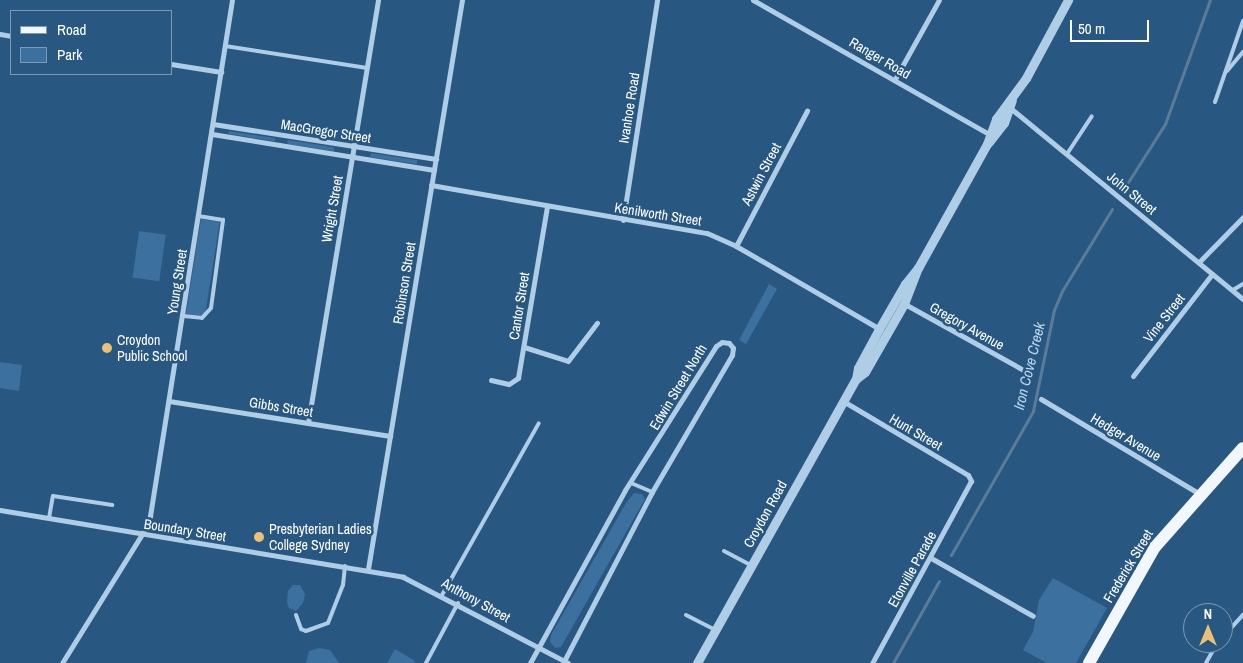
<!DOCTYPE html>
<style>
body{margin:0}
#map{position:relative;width:1243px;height:663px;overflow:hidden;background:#285781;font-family:"Archivo Narrow",sans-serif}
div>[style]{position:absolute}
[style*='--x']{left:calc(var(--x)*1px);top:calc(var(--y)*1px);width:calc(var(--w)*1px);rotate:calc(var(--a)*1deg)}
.green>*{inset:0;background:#3c719f;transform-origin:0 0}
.stream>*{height:3px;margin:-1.5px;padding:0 1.5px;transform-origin:1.5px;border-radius:1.5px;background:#5b7c99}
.service>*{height:4px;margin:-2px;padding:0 2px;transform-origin:2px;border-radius:2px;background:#b0cde6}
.minor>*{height:5px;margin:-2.5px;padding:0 2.5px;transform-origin:2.5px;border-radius:2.5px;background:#b0cde6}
.tertiary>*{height:9px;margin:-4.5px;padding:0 4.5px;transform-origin:4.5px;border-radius:4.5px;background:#b0cde6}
.primary>*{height:12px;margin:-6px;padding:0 6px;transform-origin:6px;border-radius:6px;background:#f1f7fd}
.dots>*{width:14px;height:14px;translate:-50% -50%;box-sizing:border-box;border:2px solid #285781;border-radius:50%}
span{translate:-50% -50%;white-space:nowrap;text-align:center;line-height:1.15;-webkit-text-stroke:5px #285781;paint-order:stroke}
.street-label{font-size:14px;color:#fff}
.poi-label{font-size:14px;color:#fff}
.left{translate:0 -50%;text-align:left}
.water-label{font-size:15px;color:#bbd7ee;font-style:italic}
.legend{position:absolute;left:10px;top:10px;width:162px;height:65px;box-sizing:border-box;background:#285781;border:1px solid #7e9ab3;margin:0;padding:6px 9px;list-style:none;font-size:15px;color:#fff}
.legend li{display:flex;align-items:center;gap:10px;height:25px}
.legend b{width:25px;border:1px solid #7e9ab3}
.north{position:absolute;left:1183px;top:603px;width:50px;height:50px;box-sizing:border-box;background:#285781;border:1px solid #7e9ab3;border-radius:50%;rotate:0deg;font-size:14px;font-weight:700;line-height:20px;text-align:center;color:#fff}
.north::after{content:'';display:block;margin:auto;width:18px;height:22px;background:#eec076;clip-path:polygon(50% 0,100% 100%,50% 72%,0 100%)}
.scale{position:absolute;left:1070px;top:20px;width:79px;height:22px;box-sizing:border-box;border:2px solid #fff;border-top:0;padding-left:6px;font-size:15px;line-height:18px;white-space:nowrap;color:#fff;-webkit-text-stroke:4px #285781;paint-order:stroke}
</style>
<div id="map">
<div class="green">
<i style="left:229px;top:131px;width:47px;height:3px;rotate:9deg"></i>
<i style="left:288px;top:140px;width:47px;height:4px;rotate:9deg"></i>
<i style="left:371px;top:153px;width:47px;height:4px;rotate:9deg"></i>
<i style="left:201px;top:219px;width:19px;height:96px;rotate:9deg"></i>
<i style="left:139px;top:231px;width:27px;height:47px;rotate:8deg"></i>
<i style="clip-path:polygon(769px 284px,777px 289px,746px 344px,739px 340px)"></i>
<i style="clip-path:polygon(0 362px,22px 365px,19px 391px,0 388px)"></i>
<i style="clip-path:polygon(634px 493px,642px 494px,645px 499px,561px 647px,555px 648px,550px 642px,551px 635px,626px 503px)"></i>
<i style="clip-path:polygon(1053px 578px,1107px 608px,1076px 663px,1047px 663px,1023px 650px,1033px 632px,1039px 600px)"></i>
<i style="clip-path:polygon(293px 585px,300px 585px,305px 594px,303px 603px,296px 611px,289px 608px,287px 602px,288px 591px)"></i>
<i style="clip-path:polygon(319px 648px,330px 650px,339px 663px,306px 663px,309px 651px)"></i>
<i style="clip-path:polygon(395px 649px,415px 661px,414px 663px,387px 663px)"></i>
</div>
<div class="stream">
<i style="--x:1125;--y:187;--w:75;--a:-57.6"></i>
<i style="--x:1165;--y:124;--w:132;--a:-70.1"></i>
<i style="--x:951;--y:555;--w:166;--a:-60.3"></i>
<i style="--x:1033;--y:411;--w:103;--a:-78.3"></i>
<i style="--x:1054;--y:310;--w:21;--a:-67"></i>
<i style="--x:1062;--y:291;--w:96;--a:-58.6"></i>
<i style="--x:893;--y:663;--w:94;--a:-60.7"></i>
</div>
<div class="service">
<i style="--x:225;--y:46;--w:144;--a:8.8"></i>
<i style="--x:1227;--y:71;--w:25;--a:-50"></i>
<i style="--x:1215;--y:102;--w:86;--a:-70.9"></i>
<i style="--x:1067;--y:154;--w:45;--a:-56.7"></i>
<i style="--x:1233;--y:290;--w:12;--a:-31"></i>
<i style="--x:184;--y:316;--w:18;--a:6"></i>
<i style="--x:202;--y:318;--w:13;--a:-48"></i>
<i style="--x:211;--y:308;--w:89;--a:-82.2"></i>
<i style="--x:223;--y:220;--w:25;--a:-171"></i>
<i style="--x:631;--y:483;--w:23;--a:23"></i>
<i style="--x:49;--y:518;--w:22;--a:-80"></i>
<i style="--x:53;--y:496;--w:60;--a:8.7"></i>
<i style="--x:724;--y:551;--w:30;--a:28"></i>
<i style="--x:442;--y:595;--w:197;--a:-60.6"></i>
<i style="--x:296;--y:615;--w:15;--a:70"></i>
<i style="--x:301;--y:629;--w:5;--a:22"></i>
<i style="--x:306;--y:631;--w:23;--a:-20"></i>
<i style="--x:328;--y:623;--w:41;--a:-68.5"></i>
<i style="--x:343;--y:585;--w:19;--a:-84"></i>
<i style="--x:686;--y:615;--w:33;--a:27"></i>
<i style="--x:1223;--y:637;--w:30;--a:-48"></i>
<i style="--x:426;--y:663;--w:68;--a:-61.9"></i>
<i style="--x:1206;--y:663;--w:23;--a:-61"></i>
</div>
<div class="minor">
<i style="--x:753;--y:0;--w:275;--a:29.6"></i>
<i style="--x:0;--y:34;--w:11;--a:10"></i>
<i style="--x:171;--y:64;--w:51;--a:9.1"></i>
<i style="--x:895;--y:79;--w:90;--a:-60.9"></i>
<i style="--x:1009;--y:107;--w:303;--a:39.4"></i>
<i style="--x:213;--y:124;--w:226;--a:8.9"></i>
<i style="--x:212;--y:134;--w:225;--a:9.2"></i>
<i style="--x:431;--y:185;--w:280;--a:9.9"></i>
<i style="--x:707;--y:233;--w:32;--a:24"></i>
<i style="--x:736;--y:246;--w:166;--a:30"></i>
<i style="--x:623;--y:220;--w:223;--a:-81.2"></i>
<i style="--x:736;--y:246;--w:153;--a:-62.3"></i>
<i style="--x:1199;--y:262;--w:63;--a:-45.6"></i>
<i style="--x:903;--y:303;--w:142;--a:29.1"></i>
<i style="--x:524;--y:347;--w:46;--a:17.7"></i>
<i style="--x:568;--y:361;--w:48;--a:-52.7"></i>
<i style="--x:1133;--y:376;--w:129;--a:-52.2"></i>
<i style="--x:491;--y:380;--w:18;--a:13"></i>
<i style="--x:509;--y:384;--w:11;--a:-34"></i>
<i style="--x:518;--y:378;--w:173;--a:-80.4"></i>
<i style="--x:1041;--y:399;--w:185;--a:30.9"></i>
<i style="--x:169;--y:401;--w:224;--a:9"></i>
<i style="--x:843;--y:401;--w:145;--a:30.6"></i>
<i style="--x:968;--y:475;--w:7;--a:63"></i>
<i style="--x:971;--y:481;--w:207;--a:118.5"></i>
<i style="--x:308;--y:423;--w:429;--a:-80.6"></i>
<i style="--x:0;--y:510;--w:409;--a:9.4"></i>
<i style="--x:403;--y:577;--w:186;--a:27.5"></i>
<i style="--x:931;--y:558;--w:117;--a:29.6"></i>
<i style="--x:368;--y:569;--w:577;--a:-80.62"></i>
<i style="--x:62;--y:663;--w:152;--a:-58.2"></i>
<i style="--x:142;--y:534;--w:20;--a:-66"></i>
<i style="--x:150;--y:516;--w:522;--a:-80.97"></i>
<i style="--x:530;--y:663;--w:197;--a:-61.2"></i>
<i style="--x:625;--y:490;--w:170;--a:-57.7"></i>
<i style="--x:716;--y:346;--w:7;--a:-34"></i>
<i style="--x:722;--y:342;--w:7;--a:8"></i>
<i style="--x:729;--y:343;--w:6;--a:51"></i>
<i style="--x:733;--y:348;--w:7;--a:98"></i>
<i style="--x:732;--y:355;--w:159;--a:120.3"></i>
<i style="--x:652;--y:492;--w:191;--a:117.5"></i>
</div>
<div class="tertiary">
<i style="--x:989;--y:142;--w:24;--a:-52"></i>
<i style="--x:1004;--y:123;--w:24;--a:-71"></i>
<i style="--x:856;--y:379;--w:11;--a:-38"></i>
<i style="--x:865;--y:372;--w:78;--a:-60.2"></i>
<i style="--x:904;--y:304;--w:39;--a:-69"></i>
<i style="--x:918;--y:268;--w:142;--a:-60.9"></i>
<i style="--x:987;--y:144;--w:27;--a:-70"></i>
<i style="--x:996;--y:119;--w:51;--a:-53.8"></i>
<i style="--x:1026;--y:78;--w:89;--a:-61.7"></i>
<i style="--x:697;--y:663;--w:325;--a:-60.8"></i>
<i style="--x:856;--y:379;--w:11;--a:-80"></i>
<i style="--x:858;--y:368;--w:44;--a:-61.7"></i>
<i style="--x:879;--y:329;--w:52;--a:-60"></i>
<i style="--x:905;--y:284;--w:21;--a:-51"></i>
</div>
<div class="primary">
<i style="--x:1089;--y:663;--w:133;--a:-60.4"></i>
<i style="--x:1155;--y:547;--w:132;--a:-48.4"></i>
</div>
<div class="dots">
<i style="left:107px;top:348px;background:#eec076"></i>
<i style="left:259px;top:537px;background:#eec076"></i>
</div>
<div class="street-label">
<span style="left:880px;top:58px;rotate:30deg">Ranger Road</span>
<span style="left:629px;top:108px;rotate:-81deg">Ivanhoe Road</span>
<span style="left:326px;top:131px;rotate:9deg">MacGregor Street</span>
<span style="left:761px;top:174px;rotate:-62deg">Astwin Street</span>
<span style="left:1132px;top:193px;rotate:39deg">John Street</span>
<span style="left:332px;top:209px;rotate:-80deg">Wright Street</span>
<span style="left:658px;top:214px;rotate:9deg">Kenilworth Street</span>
<span style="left:177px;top:282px;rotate:-81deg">Young Street</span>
<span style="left:404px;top:283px;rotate:-81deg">Robinson Street</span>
<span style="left:519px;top:306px;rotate:-81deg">Cantor Street</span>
<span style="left:1164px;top:318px;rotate:-52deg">Vine Street</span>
<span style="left:967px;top:326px;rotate:29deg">Gregory Avenue</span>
<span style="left:678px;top:387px;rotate:-59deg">Edwin Street North</span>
<span style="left:281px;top:407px;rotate:9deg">Gibbs Street</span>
<span style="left:916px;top:432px;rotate:30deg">Hunt Street</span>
<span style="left:1126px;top:437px;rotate:31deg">Hedger Avenue</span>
<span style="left:765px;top:514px;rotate:-61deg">Croydon Road</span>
<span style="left:185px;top:530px;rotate:9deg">Boundary Street</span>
<span style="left:1128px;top:566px;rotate:-59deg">Frederick Street</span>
<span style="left:912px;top:569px;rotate:-61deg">Etonville Parade</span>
<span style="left:476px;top:600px;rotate:29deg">Anthony Street</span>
</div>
<div class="poi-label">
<span class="left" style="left:117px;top:348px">Croydon<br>Public School</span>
<span class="left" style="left:269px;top:537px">Presbyterian Ladies<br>College Sydney</span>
</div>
<div class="water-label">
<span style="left:1029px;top:366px;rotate:-76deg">Iron Cove Creek</span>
</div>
<ul class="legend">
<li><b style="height:6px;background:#f1f7fd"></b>Road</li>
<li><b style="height:14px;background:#3c719f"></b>Park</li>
</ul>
<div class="north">N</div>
<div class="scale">50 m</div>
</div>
